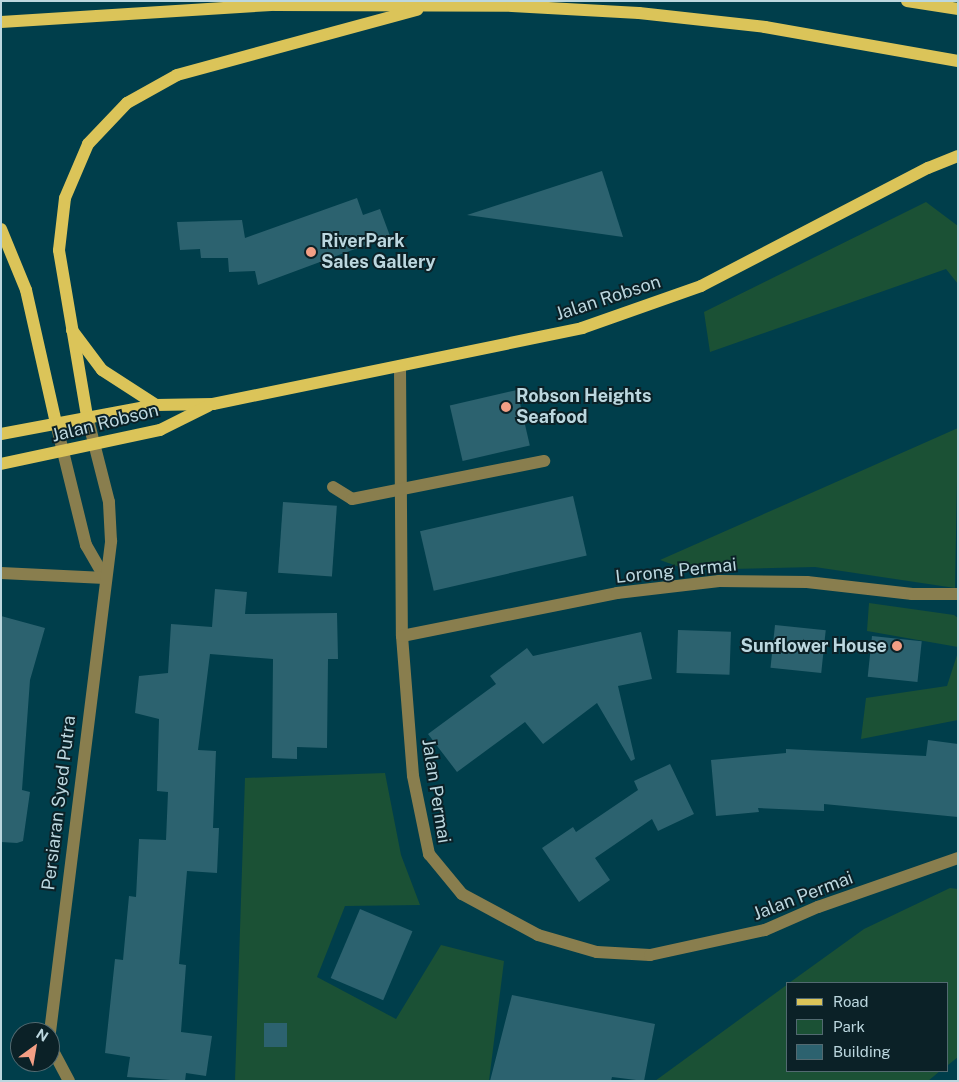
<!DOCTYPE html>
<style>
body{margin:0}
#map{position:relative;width:959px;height:1082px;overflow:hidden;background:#003e4b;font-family:"Public Sans",sans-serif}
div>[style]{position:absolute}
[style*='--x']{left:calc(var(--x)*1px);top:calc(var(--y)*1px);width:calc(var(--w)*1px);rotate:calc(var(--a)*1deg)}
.green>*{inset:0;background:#1b5135}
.building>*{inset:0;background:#2c626f;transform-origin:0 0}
.minor>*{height:12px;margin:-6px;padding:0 6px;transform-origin:6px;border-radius:6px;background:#897e4e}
.major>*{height:12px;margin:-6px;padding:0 6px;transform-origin:6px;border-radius:6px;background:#dbc459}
.dots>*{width:14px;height:14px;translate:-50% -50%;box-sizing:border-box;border:2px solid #0b2127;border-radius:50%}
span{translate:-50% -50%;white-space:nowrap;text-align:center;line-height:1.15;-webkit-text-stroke:4px #0b2127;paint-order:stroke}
.poi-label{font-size:18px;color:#bcd7df;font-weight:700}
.left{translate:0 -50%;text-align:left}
.right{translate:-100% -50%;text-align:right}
.street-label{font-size:18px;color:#bcd7df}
.frame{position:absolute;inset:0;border:2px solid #bcd7df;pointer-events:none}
.legend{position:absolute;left:786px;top:982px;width:162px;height:90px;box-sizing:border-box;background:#0b2127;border:1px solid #526a71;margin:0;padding:6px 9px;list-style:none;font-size:15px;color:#bcd7df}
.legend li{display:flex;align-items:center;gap:10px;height:25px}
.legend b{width:25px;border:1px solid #526a71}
.north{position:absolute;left:10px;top:1022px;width:50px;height:50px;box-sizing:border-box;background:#0b2127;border:1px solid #526a71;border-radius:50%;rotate:32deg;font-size:14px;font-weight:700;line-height:20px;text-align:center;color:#bcd7df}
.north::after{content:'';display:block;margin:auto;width:18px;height:22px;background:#f39f85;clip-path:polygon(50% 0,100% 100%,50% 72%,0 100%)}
</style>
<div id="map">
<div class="green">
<i style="clip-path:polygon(926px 202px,958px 226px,958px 284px,946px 269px,710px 352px,704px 312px)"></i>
<i style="clip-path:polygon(958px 428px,955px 588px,815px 567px,688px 570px,660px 560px)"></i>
<i style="clip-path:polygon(869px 603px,954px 615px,958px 618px,958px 647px,867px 631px)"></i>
<i style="clip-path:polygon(958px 652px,958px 720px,861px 739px,866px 698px,947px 686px)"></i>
<i style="clip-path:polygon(385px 773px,401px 855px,420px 905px,345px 906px,317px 977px,396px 1019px,441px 945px,504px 961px,489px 1081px,235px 1081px,245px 778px)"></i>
<i style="clip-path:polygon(950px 888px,958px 889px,958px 1057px,948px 1065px,948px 983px,789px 983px,864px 929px)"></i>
<i style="clip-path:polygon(788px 984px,788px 1071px,940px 1071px,928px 1081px,655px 1081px)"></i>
</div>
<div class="building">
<i style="clip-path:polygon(602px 171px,623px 237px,467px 215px)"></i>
<i style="clip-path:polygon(357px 198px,363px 215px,380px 209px,390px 236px,258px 285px,255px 271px,229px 272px,228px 258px,201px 258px,200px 249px,180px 250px,177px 222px,242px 220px,245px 238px)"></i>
<i style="left:517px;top:390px;width:57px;height:69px;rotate:77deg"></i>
<i style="left:573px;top:496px;width:61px;height:157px;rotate:77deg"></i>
<i style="left:283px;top:502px;width:54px;height:71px;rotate:4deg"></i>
<i style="clip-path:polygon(215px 589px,247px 592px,245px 614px,337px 613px,338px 659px,328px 659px,327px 748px,297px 747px,297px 759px,272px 758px,273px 659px,210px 654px,198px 750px,216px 751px,213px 828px,219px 828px,217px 873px,187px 871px,179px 964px,186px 965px,181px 1032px,212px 1036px,206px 1076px,186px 1073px,185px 1081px,127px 1077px,130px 1057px,105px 1053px,115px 959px,123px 960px,129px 896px,136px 897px,139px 839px,166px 840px,168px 792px,157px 791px,159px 719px,135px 713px,139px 676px,168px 673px,171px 624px,212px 627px)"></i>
<i style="clip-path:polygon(1px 616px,45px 628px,30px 680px,22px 790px,30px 792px,23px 841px,17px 843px,1px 842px)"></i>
<i style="left:775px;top:625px;width:51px;height:43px;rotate:6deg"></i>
<i style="left:678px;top:630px;width:53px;height:43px;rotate:2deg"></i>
<i style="clip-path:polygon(641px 632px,652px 679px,618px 686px,635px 759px,631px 761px,597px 703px,543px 744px,525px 722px,457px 772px,428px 734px,496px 684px,490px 676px,527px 648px,533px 656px)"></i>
<i style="left:872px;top:636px;width:50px;height:41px;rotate:6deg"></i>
<i style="clip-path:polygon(928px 740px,958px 744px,958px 817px,824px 804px,824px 811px,758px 808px,759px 812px,716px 816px,711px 760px,786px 753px,786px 749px,926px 756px)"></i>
<i style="clip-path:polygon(670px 764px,694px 814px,658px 831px,652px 819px,595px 858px,610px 880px,579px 902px,542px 848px,573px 827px,576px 832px,638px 790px,634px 781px)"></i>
<i style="left:360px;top:909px;width:57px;height:75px;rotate:23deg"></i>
<i style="clip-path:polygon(512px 995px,655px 1024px,644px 1081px,612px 1077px,611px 1081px,490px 1081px)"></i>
<i style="left:287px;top:1023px;width:24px;height:23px;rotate:90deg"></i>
</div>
<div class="minor">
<i style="--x:400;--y:366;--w:270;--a:89.6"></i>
<i style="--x:402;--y:636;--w:140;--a:85.5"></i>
<i style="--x:413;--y:776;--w:80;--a:78.4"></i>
<i style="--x:429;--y:854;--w:52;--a:50.5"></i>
<i style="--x:462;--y:894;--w:86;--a:28.3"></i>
<i style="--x:538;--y:935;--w:61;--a:16.1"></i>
<i style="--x:597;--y:952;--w:53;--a:3.2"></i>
<i style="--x:650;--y:955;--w:118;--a:-12.3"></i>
<i style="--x:765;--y:930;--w:58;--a:-23.5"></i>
<i style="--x:818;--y:907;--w:148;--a:-19.3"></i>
<i style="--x:56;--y:423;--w:126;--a:76.2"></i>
<i style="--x:86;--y:545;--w:38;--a:60"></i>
<i style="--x:333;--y:487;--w:22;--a:32"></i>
<i style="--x:352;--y:499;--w:196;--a:-11.2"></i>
<i style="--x:1;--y:573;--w:104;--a:2.8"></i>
<i style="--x:402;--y:636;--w:219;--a:-11.3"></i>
<i style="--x:617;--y:593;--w:103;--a:-6.7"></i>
<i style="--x:719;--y:581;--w:88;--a:0.7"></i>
<i style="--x:807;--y:582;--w:106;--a:6.5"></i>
<i style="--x:912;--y:594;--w:46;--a:0"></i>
<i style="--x:50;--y:1032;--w:495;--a:-82.9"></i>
<i style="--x:111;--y:541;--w:39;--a:-93"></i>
<i style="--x:109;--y:502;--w:89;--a:-104.3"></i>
<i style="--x:50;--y:1034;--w:15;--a:82"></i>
<i style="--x:52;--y:1049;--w:36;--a:62"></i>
</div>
<div class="major">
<i style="--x:907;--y:1;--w:52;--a:8.9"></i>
<i style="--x:1;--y:22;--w:275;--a:-3.6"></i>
<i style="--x:275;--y:5;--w:237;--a:0.2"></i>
<i style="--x:512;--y:6;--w:127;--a:3.2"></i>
<i style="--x:639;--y:13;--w:127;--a:6.3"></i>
<i style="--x:765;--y:27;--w:196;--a:10"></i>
<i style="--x:1;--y:229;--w:66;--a:67.7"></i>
<i style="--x:26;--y:290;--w:136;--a:77.3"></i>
<i style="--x:72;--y:330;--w:50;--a:53.1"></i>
<i style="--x:102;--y:370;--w:64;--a:32.9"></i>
<i style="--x:87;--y:416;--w:168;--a:-99.6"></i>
<i style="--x:59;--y:250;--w:52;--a:-83.4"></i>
<i style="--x:65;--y:198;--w:59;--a:-66.9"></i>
<i style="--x:88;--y:144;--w:57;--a:-46.4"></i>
<i style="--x:127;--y:103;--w:57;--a:-29.2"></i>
<i style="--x:177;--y:75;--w:249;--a:-15.2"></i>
<i style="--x:1;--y:434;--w:158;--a:-10.6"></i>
<i style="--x:156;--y:405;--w:57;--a:-1"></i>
<i style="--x:213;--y:404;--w:377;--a:-11.6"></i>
<i style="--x:582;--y:328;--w:126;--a:-19.4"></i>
<i style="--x:701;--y:286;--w:256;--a:-27.5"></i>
<i style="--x:928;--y:168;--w:32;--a:-22"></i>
<i style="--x:1;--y:464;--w:163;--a:-12.1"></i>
<i style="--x:160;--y:430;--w:54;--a:-26.6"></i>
</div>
<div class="dots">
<i style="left:311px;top:252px;background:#f39f85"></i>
<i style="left:506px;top:407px;background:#f39f85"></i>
<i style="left:897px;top:646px;background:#f39f85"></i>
</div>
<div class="poi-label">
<span class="left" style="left:321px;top:252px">RiverPark<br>Sales Gallery</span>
<span class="left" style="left:516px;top:407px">Robson Heights<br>Seafood</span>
<span class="right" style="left:887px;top:646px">Sunflower House</span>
</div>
<div class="street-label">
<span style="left:608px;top:298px;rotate:-18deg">Jalan Robson</span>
<span style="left:105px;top:423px;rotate:-14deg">Jalan Robson</span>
<span style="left:676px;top:571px;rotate:-6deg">Lorong Permai</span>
<span style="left:436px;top:791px;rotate:81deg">Jalan Permai</span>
<span style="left:59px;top:803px;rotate:-83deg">Persiaran Syed Putra</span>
<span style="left:803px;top:896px;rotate:-21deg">Jalan Permai</span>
</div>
<div class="frame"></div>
<ul class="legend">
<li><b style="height:6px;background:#dbc459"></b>Road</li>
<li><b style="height:14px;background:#1b5135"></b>Park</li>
<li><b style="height:14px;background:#2c626f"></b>Building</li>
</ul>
<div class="north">N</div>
</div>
